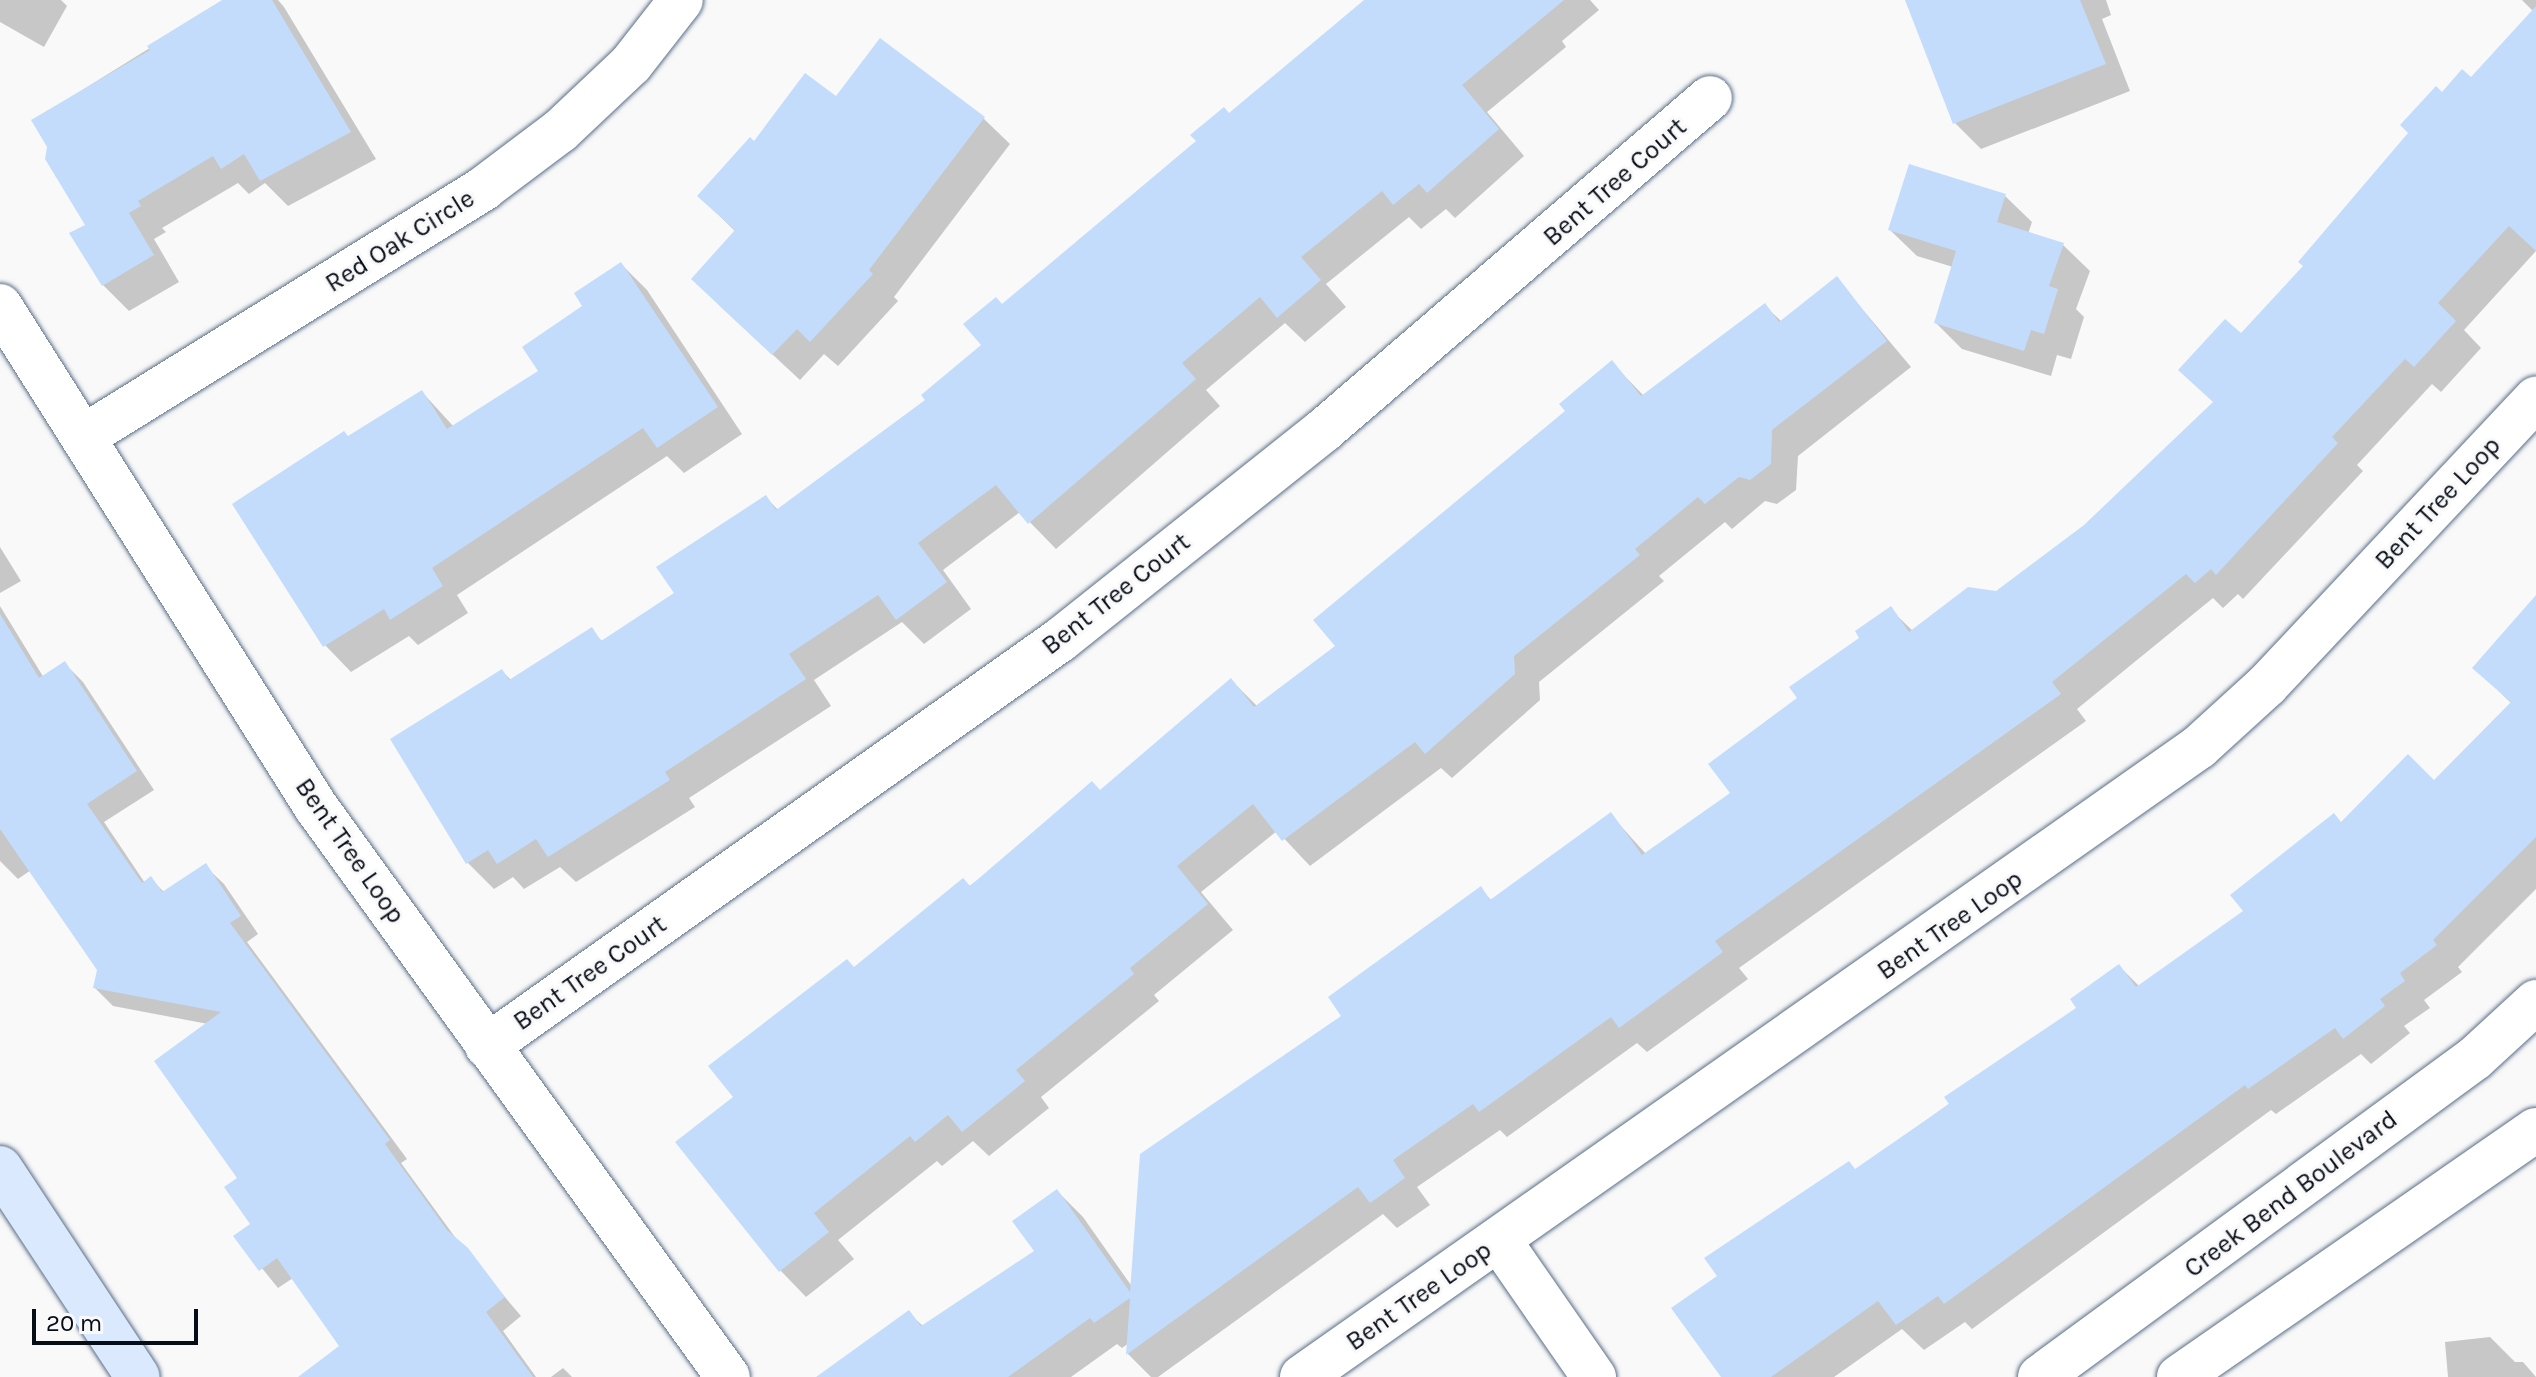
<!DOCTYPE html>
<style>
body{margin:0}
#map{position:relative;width:2536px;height:1377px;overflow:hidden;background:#f9f9f9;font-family:Karla,sans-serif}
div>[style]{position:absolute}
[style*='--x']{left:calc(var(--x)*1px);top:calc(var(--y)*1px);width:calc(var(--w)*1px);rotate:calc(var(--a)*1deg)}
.shadow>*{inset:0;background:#0003}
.building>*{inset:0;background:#c3dcfc}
.roads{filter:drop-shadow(0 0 2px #5a6e89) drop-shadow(0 0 2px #5a6e89)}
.minor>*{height:44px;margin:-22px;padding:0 22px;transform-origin:22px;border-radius:22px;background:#fff}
.tertiary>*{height:44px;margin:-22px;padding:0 22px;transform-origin:22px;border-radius:22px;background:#fff}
.secondary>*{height:44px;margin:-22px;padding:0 22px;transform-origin:22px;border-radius:22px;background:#dae9fd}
span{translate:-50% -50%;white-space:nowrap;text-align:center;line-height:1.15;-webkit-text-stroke:6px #f9f9f9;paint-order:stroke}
.street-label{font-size:26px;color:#060d17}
.scale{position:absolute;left:32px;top:1309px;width:166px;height:36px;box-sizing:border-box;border:4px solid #060d17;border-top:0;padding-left:10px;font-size:24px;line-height:28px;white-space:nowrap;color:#060d17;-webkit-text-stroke:6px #f9f9f9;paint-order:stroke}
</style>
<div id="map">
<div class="shadow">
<i style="clip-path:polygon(0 0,61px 0,67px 6px,44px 47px,0 22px)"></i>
<i style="clip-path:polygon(227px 0,278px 0,284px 7px,376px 159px,288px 206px,265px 183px,249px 194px,238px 183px,162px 228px,166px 232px,154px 239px,179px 282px,129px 311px,103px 285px,88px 225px,34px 120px)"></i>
<i style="clip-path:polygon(1367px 0,1590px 0,1599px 10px,1562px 41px,1566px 47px,1487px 112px,1524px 156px,1455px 218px,1446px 209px,1421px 229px,1409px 217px,1326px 284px,1346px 307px,1305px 342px,1285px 323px,1206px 390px,1220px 406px,1056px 549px,1020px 512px,943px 570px,971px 609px,924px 644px,902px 622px,814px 680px,831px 706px,689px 798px,695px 807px,576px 882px,560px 867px,524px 889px,513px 877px,494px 889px,467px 862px,502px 671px,512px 681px,591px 630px,603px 642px,676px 594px,766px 497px,779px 511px,928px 400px,984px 346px,1003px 306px)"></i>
<i style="clip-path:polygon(1907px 0,2106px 0,2111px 15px,2102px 19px,2130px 91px,1981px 149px,1955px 123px)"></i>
<i style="clip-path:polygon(2522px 0,2536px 0,2536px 251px,2464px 330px,2481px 348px,2441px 392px,2432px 384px,2357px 465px,2363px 471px,2243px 599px,2238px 594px,2223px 608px,2213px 598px,2077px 709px,2086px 721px,1739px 968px,1748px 979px,1647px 1052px,1637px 1043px,1507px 1137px,1500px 1130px,1417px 1187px,1430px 1205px,1397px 1228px,1383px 1214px,1158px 1377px,1151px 1377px,1128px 1354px,1129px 1343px,1122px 1348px,1117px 1344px,1071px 1377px,857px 1377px,909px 1313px,923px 1326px,1037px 1252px,1057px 1191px,1083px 1217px,1133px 1288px,1344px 1017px,1481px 889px,1492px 901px,1611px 815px,1646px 854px,1732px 794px,1799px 698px,1890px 609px,1913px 631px,1996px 594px,2085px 527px,2215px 403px,2241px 336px,2306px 266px,2442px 95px,2471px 80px,2534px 12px)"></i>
<i style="clip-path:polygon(836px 99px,983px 118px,1010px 144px,894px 297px,898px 301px,838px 366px,824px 354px,800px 380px,720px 306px,736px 232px,699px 196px,754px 144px)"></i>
<i style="clip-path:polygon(1910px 166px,2005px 196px,2032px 222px,2028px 234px,2063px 245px,2090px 271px,2076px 309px,2084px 317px,2071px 359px,2057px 355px,2051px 376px,1962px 349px,1936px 323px,1953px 267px,1917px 256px,1890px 230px)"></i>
<i style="clip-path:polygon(621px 264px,647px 290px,742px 434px,684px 473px,667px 456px,457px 595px,468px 613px,418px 645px,409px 636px,351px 672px,325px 645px,349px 438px,422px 392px,454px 427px,541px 372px)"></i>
<i style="clip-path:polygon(1837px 279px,1911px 367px,1798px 456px,1796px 490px,1777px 504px,1765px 501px,1732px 529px,1725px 522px,1659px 576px,1664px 581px,1539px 682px,1540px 700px,1452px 778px,1441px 768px,1310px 866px,1277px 831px,1201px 892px,1233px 930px,1154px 995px,1159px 1001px,1041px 1097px,1049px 1108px,989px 1156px,973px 1141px,942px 1166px,937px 1161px,838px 1240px,854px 1259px,806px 1297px,781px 1271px,678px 1142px,735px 1098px,854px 969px,1100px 792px,1231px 680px,1258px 707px,1338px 647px,1612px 363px,1644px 396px,1765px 306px,1782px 322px)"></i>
<i style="clip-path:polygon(0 547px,21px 581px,0 593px)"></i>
<i style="clip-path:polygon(0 606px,44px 678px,65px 664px,83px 682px,154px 790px,104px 822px,145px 883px,151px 879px,165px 893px,205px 866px,224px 884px,258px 934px,247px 942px,407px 1159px,401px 1163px,460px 1244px,521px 1316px,503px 1331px,536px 1377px,339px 1377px,342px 1346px,293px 1278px,278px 1288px,236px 1236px,252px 1224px,208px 1024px,113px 1006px,95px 988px,99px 970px,31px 870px,18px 879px,0 861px)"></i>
<i style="clip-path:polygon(2536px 636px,2536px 889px,2458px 967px,2462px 972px,2424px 1000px,2430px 1008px,2404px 1026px,2410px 1033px,2371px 1064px,2361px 1054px,2276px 1114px,2271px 1110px,1972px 1329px,1965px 1322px,1924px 1350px,1902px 1329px,1834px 1377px,1723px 1377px,1857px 1171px,2079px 1009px,2119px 966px,2140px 987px,2246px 911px,2342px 824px,2434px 783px,2512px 704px,2475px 668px)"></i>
<i style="clip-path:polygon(2490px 1337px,2515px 1362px,2523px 1362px,2536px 1377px,2448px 1377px,2445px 1342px)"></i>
<i style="clip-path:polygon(563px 1368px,572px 1377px,551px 1377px)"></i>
</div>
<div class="building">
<i style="clip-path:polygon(222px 0,272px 0,351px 132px,260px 181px,244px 154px,221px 169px,213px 156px,138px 201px,141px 206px,129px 213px,154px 255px,102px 286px,69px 233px,85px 225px,45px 159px,47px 147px,31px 120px,150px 50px,147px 46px)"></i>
<i style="clip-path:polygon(1364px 0,1564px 0,1462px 85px,1499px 129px,1427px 193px,1419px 184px,1393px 205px,1382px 191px,1301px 257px,1321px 280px,1277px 318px,1260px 297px,1182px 363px,1196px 379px,1028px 524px,996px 485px,918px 543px,947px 582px,896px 620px,878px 595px,789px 654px,806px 679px,665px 772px,670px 780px,548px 857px,536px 839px,497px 864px,488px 850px,466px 864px,390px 739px,502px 669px,509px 680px,592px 627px,601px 641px,674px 593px,656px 567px,766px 495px,776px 510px,925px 400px,921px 395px,981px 345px,963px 324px,996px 297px,1002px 304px,1196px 141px,1190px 135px,1224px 107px,1229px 113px)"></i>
<i style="clip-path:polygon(1905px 0,2080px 0,2106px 64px,1953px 124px)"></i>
<i style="clip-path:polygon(2536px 6px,2536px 251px,2509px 226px,2438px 303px,2456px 321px,2414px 367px,2405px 359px,2332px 437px,2338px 443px,2216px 575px,2211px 569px,2195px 583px,2186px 574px,2052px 682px,2061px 694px,1715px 941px,1723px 952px,1619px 1028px,1611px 1017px,1479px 1112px,1473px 1104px,1393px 1160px,1405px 1178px,1370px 1203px,1358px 1187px,1126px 1355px,1130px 1298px,1094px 1323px,1090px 1318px,1008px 1377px,816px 1377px,909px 1310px,921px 1326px,1034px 1251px,1012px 1221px,1057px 1189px,1130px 1292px,1140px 1154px,1341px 1016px,1328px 997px,1481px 886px,1490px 900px,1611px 812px,1642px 855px,1730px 793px,1708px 764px,1797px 698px,1789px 687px,1859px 638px,1855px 631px,1891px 606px,1909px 632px,1968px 587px,1996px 591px,2084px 525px,2213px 402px,2178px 370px,2225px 319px,2241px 333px,2303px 266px,2298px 262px,2408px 133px,2400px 125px,2436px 86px,2442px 92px,2462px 69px,2471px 77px)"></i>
<i style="clip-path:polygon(880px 38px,985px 117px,869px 270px,873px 274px,810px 342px,797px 329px,772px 355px,691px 279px,735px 230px,697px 196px,750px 137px,754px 141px,805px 73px,836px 96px)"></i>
<i style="clip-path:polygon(1909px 164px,2006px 194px,1997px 222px,2064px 243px,2049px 286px,2058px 289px,2044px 334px,2031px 330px,2024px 351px,1934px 323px,1956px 251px,1888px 230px)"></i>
<i style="clip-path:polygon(621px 262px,718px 407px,657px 448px,643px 428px,432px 568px,443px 586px,390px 620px,384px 609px,323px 647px,232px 504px,344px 431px,348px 436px,422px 390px,447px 429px,538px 371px,522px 347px,582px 306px,574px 293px)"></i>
<i style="clip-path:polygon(1837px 276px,1887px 341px,1772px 430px,1771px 464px,1750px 480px,1739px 477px,1705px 504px,1698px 497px,1635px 549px,1640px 555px,1514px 656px,1515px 674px,1425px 754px,1415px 742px,1282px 841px,1253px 804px,1177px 866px,1208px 904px,1130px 968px,1134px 974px,1016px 1070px,1025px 1081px,962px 1132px,948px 1115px,915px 1142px,910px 1136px,814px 1213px,829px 1232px,779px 1272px,675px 1142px,733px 1097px,708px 1066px,847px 959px,854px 967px,963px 878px,970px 886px,1092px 781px,1100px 790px,1231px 678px,1254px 707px,1335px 646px,1313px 620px,1565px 411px,1559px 404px,1612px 360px,1641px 396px,1765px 303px,1779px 322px)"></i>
<i style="clip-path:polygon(2536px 595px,2536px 837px,2433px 940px,2437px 945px,2400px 973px,2405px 981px,2380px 999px,2385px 1006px,2343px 1039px,2335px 1028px,2248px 1089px,2245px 1085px,1944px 1304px,1938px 1296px,1896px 1325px,1878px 1301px,1771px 1377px,1721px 1377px,1671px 1308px,1717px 1276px,1704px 1258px,1849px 1161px,1855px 1169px,1949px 1104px,1944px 1097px,2076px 1008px,2070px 999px,2119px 964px,2136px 987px,2243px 911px,2230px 895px,2334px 813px,2341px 822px,2408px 754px,2434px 780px,2511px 702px,2472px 668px)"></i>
<i style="clip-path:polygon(0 614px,39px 678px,65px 661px,137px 771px,87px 804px,142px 883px,151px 876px,162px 892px,206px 863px,241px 916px,230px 923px,390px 1140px,385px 1144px,447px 1230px,468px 1248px,505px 1297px,486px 1312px,533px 1377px,298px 1377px,339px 1346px,277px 1258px,259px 1271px,233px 1236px,250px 1224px,224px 1187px,237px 1178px,154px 1061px,221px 1012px,93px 988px,97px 970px,0 829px)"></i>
</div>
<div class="roads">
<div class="minor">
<i style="--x:0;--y:306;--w:592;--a:57.76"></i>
<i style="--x:316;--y:807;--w:703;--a:54.14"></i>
<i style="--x:83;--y:437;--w:472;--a:-31.8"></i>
<i style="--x:484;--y:188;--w:95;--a:-36.9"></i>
<i style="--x:560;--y:131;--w:98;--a:-43.3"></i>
<i style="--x:631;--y:64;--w:81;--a:-52"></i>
<i style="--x:487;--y:1046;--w:702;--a:-35.32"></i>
<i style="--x:1060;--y:640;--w:337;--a:-38.5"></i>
<i style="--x:1324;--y:430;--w:509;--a:-40.7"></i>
<i style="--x:1499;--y:1240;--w:167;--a:55.3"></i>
<i style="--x:1302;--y:1377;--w:1096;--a:-35.08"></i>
<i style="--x:2199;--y:747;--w:92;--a:-42.4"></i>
<i style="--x:2267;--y:685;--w:393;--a:-46.8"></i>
</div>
<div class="tertiary">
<i style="--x:2040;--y:1377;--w:539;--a:-36.25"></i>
<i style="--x:2475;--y:1058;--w:83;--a:-42.6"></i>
<i style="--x:2179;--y:1377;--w:434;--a:-34.7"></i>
</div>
<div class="secondary">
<i style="--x:0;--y:1168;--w:250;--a:56.6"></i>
</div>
</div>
<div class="street-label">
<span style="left:1615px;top:182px;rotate:-41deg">Bent Tree Court</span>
<span style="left:400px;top:241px;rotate:-32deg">Red Oak Circle</span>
<span style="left:2438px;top:503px;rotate:-47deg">Bent Tree Loop</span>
<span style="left:1116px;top:594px;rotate:-38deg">Bent Tree Court</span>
<span style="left:350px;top:851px;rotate:55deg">Bent Tree Loop</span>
<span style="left:1950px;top:925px;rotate:-35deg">Bent Tree Loop</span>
<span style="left:590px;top:973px;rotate:-35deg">Bent Tree Court</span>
<span style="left:2291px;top:1194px;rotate:-37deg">Creek Bend Boulevard</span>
<span style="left:1419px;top:1296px;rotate:-35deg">Bent Tree Loop</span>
</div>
<div class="scale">20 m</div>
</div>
